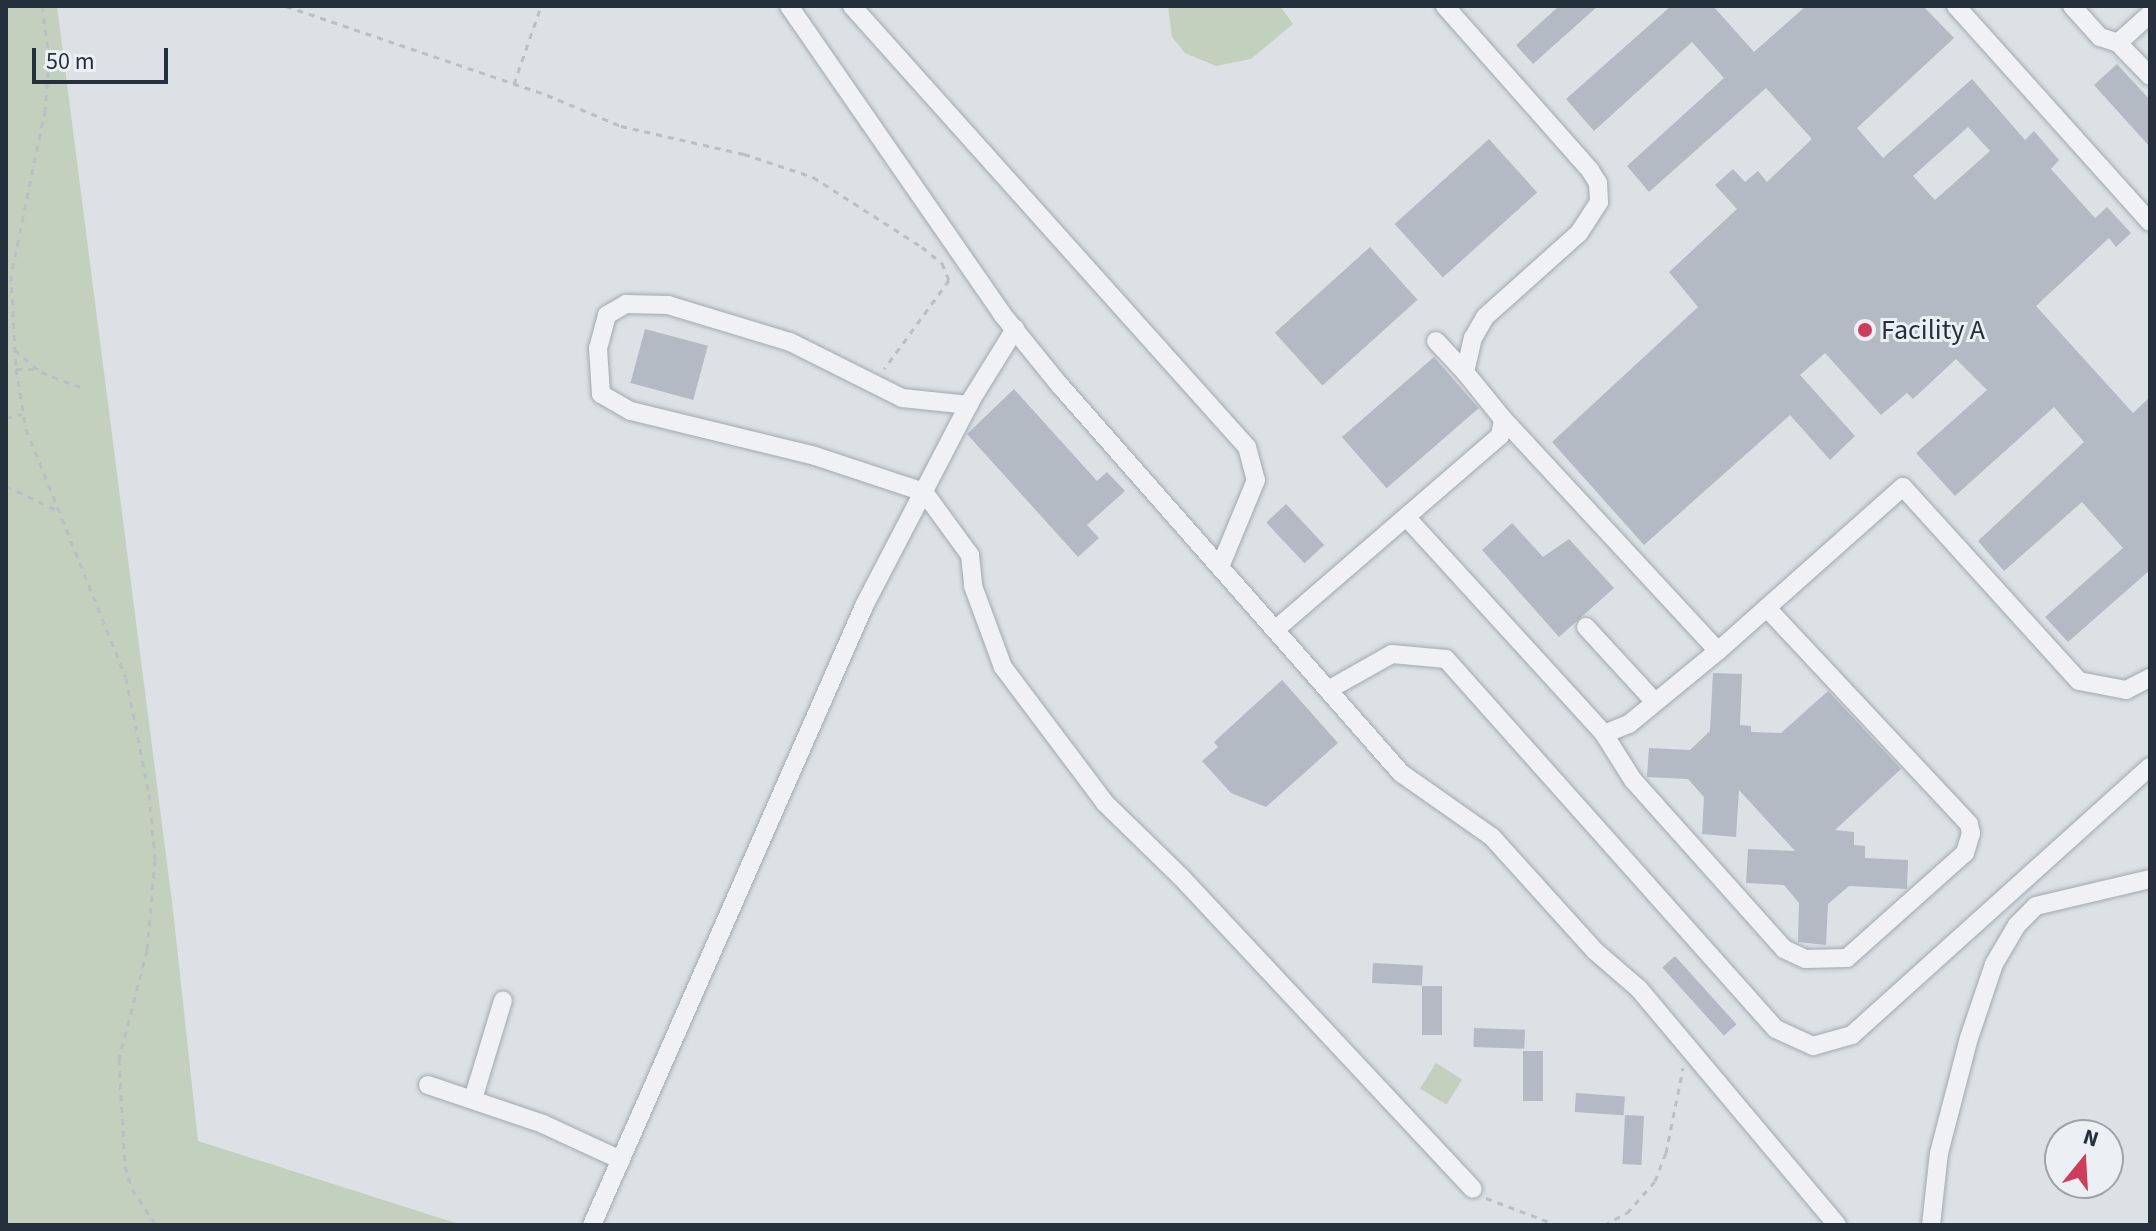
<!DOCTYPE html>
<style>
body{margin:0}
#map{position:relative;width:2156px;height:1231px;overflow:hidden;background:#dce1e6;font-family:"Source Sans 3",sans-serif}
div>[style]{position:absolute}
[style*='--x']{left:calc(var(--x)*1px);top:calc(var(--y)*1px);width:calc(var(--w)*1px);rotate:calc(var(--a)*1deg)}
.green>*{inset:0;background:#c3d0bd;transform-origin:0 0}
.building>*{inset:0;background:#b3bac3;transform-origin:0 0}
.path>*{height:3px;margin-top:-1.5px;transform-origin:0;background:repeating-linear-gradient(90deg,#bbbfc5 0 6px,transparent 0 12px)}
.roads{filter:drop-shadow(0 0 2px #a2a8b0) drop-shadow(0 0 2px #a2a8b0)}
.minor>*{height:18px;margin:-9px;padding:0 9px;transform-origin:9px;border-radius:9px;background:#eff1f5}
.dots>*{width:22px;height:22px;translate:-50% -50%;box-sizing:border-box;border:4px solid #ebf0f4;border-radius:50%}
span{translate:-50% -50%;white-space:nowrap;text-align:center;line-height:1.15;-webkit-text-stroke:6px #ebf0f4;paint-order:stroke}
.poi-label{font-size:28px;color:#26303d}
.left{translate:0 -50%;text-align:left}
.frame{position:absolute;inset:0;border:8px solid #26303d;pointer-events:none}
.north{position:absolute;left:2044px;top:1119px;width:80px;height:80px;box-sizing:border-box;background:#ebf0f4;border:2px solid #9ca3ab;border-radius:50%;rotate:18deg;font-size:22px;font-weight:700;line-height:32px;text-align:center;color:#26303d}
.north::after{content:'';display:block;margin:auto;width:28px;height:36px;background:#cf3d5d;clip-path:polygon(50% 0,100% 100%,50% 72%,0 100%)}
.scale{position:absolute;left:32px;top:48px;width:136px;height:36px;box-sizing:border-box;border:4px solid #26303d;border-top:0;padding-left:10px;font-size:24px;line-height:28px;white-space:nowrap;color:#26303d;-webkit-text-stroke:6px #ebf0f4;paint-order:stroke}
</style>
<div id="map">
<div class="green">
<i style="clip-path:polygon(6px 6px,57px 6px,173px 910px,198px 1141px,462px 1225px,6px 1225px)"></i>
<i style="clip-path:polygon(1168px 6px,1280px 6px,1293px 24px,1251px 59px,1216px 66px,1185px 53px,1172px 37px)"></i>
<i style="left:1436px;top:1063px;width:31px;height:30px;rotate:32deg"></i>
</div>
<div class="building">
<i style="clip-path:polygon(1559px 6px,1598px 6px,1533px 64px,1516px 45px)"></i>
<i style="clip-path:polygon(evenodd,1671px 6px,1713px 6px,1754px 52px,1806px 6px,1923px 6px,1954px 38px,1857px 128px,1883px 158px,1972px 79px,2025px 140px,2034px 131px,2059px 160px,2051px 169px,2095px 218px,2107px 207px,2131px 233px,2116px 247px,2109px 238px,2036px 306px,2133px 413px,2150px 397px,2150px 570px,2068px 642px,2045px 617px,2123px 548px,2082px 502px,2004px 571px,1978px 541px,2084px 442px,2054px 407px,1955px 496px,1916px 453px,1987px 390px,1956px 359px,1913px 399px,1907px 393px,1881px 415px,1825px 353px,1800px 375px,1855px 436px,1830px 460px,1790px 415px,1644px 545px,1552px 442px,1698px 307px,1669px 272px,1737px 209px,1715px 185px,1733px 169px,1745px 182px,1758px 171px,1767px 182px,1812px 139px,1766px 88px,1649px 192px,1627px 166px,1724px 78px,1692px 42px,1594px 131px,1566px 99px,1671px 6px,1968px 127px,1990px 151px,1935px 200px,1913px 176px,1968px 127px)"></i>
<i style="clip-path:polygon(2117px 64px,2150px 100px,2150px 147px,2094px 85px)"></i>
<i style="left:1489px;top:139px;width:72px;height:127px;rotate:48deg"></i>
<i style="left:1370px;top:247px;width:71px;height:128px;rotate:48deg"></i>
<i style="left:645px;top:329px;width:65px;height:56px;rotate:15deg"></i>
<i style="left:1434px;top:357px;width:68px;height:122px;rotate:49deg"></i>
<i style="clip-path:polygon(1014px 389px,1097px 481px,1107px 472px,1125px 491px,1087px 525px,1099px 538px,1078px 557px,967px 434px)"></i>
<i style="left:1286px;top:504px;width:56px;height:27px;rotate:47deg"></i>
<i style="clip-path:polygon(1512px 523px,1543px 557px,1569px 539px,1614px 588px,1559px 637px,1482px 550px)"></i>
<i style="clip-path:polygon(1713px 673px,1742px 674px,1740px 725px,1751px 726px,1751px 732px,1781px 733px,1828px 691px,1901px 769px,1835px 830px,1854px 832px,1854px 845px,1865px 846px,1865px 858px,1908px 860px,1907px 889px,1849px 886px,1828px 904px,1826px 945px,1798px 942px,1799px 903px,1784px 885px,1746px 883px,1748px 849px,1795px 851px,1739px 790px,1736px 837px,1702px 834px,1704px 797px,1688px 779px,1647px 777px,1649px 748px,1690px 750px,1710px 731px)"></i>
<i style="clip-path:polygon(1282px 680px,1338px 743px,1266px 807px,1231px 793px,1202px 761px,1218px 747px,1214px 742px)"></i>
<i style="left:1675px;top:956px;width:92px;height:17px;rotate:48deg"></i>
<i style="left:1373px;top:963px;width:50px;height:20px;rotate:3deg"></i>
<i style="left:1422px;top:986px;width:20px;height:49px"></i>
<i style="left:1474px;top:1028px;width:51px;height:19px;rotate:2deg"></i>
<i style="left:1523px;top:1051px;width:20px;height:50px"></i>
<i style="left:1576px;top:1093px;width:49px;height:19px;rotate:4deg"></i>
<i style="left:1625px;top:1115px;width:19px;height:49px;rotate:3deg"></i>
</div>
<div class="path">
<i style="--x:42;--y:6;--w:53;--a:82.5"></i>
<i style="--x:49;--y:59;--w:51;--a:94.5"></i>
<i style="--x:45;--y:110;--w:168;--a:101.6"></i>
<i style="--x:11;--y:275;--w:94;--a:87"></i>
<i style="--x:16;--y:369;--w:61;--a:80.5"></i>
<i style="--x:26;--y:429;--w:268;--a:68.1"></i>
<i style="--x:126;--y:678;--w:118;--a:78.8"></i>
<i style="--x:149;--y:794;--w:66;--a:84.8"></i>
<i style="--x:155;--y:860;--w:90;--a:95.1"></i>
<i style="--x:147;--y:950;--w:113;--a:104.4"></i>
<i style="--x:119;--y:1059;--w:107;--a:86.8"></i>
<i style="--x:125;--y:1166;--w:24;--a:73"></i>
<i style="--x:132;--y:1189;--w:43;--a:56.3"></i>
<i style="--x:286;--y:6;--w:276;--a:18.8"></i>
<i style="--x:547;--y:95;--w:80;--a:22.7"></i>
<i style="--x:621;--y:126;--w:126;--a:12.8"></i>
<i style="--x:744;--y:154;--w:73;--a:18.4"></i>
<i style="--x:813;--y:177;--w:130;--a:32.7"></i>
<i style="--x:922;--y:247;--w:26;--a:39"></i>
<i style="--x:942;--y:263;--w:18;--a:68"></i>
<i style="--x:949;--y:280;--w:110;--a:126.1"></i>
<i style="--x:514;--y:84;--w:83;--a:-70.9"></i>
<i style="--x:15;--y:350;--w:34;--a:40"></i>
<i style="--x:41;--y:372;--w:47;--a:21.1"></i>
<i style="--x:16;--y:369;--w:21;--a:0"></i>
<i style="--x:6;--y:418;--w:16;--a:-14"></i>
<i style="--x:6;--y:486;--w:56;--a:25.2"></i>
<i style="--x:1486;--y:1198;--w:76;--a:20.8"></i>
<i style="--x:1604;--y:1225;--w:26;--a:-28"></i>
<i style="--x:1627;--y:1213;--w:43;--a:-48.8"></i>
<i style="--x:1655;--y:1181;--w:30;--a:-69"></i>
<i style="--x:1666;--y:1153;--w:87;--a:-78.7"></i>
</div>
<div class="roads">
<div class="minor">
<i style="--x:789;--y:6;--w:374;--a:55.3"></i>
<i style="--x:1002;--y:314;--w:87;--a:51"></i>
<i style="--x:1057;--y:382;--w:521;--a:48.66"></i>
<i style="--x:1401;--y:773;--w:111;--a:35.1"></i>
<i style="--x:1492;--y:837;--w:154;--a:47.9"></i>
<i style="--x:1595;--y:951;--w:58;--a:40.8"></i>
<i style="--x:1639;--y:989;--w:308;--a:50"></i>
<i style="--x:852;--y:6;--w:592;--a:48.15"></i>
<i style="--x:1247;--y:447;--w:34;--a:75"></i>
<i style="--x:1256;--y:480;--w:94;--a:112.5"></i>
<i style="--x:1956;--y:6;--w:290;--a:48.1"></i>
<i style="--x:2072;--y:6;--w:42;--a:47.9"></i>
<i style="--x:2100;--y:37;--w:19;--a:18"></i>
<i style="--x:2118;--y:43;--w:46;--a:45.9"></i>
<i style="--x:2118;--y:43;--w:43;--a:-42.2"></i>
<i style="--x:1436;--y:341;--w:42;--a:46.9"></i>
<i style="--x:969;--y:405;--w:67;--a:-174"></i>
<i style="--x:902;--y:398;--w:125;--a:-153.4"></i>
<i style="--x:790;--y:342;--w:127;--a:-163.1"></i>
<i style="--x:668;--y:305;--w:42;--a:-178.6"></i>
<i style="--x:626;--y:304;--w:22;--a:150"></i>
<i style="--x:607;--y:315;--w:34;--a:105"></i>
<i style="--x:598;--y:348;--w:46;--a:86.3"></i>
<i style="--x:601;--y:394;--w:34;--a:30"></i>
<i style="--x:631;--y:411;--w:189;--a:13.7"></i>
<i style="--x:815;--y:456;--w:115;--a:18.3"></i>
<i style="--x:924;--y:492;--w:78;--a:53.9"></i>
<i style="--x:970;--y:555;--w:31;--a:84"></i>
<i style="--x:973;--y:586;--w:86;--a:69.7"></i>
<i style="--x:1003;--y:667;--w:170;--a:53.1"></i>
<i style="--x:1105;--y:803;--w:106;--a:44.2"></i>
<i style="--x:1181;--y:877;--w:427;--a:46.9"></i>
<i style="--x:1408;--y:519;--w:291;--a:47.6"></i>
<i style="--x:1604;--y:734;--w:27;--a:-22"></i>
<i style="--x:1629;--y:724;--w:115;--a:-39.4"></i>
<i style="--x:1718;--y:651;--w:316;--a:-132.8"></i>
<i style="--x:1586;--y:627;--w:102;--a:47.4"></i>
<i style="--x:1275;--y:630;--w:297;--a:-40.8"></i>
<i style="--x:1500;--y:436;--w:17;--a:-80"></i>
<i style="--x:1503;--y:419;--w:60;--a:-129"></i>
<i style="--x:1465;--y:372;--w:35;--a:-77"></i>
<i style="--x:1473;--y:338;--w:24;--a:-60"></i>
<i style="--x:1485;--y:317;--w:126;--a:-41.8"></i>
<i style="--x:1579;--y:233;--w:37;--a:-57"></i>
<i style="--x:1599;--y:202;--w:19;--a:-93"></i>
<i style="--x:1598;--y:183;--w:15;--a:-122"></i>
<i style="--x:1590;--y:170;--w:219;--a:-131.5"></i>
<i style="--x:1718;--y:651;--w:247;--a:-41.6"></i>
<i style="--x:1903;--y:487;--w:262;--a:47.8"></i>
<i style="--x:2079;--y:681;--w:48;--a:10.8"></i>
<i style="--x:2126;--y:690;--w:27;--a:-27"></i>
<i style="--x:1328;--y:690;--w:73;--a:-29.4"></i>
<i style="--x:1392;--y:654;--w:54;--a:5.3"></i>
<i style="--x:1446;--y:659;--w:496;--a:48.3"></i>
<i style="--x:1776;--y:1029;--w:41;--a:24.7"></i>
<i style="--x:1813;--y:1046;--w:41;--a:-15.8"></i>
<i style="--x:1852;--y:1035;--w:401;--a:-42"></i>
<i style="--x:1604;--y:734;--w:54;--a:57.8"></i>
<i style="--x:1633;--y:780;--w:227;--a:48.2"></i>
<i style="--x:1784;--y:949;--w:23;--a:25"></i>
<i style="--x:1805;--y:959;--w:42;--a:-1.4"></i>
<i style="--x:1847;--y:958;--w:158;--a:-41.7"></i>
<i style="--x:1965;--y:853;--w:21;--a:-73"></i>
<i style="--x:1971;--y:833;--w:9;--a:-103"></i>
<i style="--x:1969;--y:824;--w:296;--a:-133.1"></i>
<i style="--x:428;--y:1085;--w:121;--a:18.7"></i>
<i style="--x:543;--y:1124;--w:86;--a:24.8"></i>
<i style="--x:473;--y:1099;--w:103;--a:-73.1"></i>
<i style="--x:592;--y:1225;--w:678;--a:-66.27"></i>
<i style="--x:865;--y:604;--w:230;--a:-62.5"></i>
<i style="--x:971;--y:400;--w:84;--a:-58.2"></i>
<i style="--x:1931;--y:1225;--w:72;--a:-83.7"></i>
<i style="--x:1939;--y:1153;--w:119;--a:-75.4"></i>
<i style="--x:1969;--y:1038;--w:78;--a:-71.3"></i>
<i style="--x:1994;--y:964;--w:45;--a:-59.5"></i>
<i style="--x:2017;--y:925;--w:27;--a:-45"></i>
<i style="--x:2036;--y:906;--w:117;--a:-13.3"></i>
</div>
</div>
<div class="dots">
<i style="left:1865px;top:330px;background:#cf3d5d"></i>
</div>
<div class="poi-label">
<span class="left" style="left:1881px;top:330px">Facility A</span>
</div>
<div class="frame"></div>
<div class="north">N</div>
<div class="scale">50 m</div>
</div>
